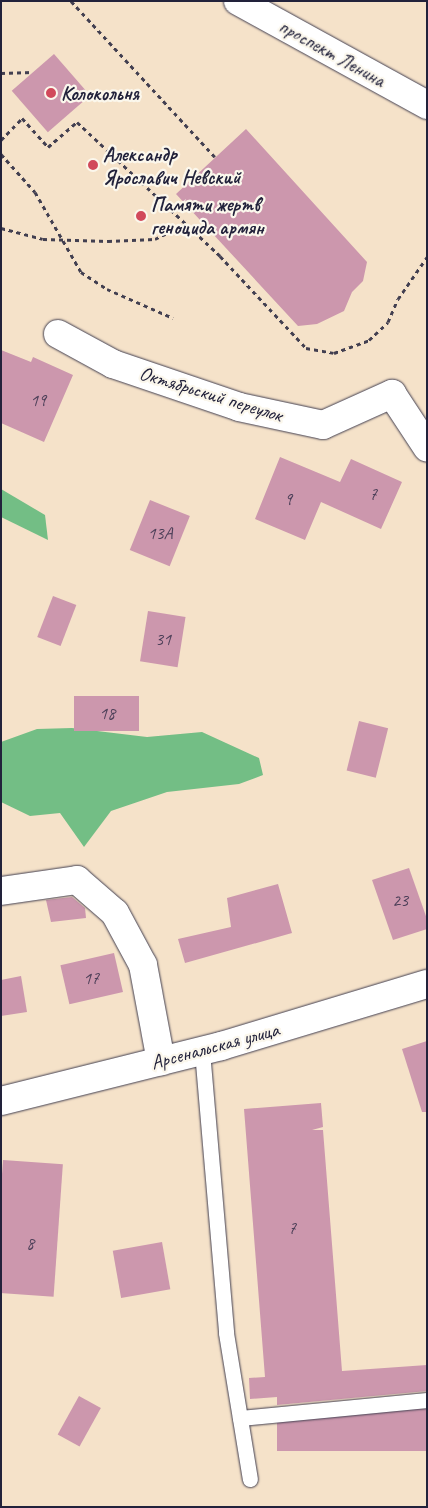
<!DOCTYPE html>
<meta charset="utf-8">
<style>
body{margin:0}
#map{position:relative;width:428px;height:1508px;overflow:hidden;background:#f5e2c9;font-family:Caveat,sans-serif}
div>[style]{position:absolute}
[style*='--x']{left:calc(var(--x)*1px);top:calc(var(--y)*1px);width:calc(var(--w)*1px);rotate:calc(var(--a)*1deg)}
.forest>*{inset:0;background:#73be85}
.building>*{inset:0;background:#cc97ad;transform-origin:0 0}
.path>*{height:3px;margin-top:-1.5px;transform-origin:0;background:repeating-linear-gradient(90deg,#423f50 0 4px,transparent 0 8px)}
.roads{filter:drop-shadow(0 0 1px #423f50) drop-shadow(0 0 1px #423f50)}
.lane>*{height:15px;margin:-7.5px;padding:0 7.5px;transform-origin:7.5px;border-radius:7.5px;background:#fff}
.street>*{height:28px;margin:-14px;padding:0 14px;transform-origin:14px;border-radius:14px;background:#fff}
.secondary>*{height:28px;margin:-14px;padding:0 14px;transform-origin:14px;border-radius:14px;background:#fff}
.primary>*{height:28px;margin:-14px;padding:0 14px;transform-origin:14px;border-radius:14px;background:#fff}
.dots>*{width:14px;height:14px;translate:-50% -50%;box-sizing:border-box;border:2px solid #fbf7ec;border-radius:50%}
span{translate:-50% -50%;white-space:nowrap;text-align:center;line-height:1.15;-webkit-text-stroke:4.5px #fbf7ec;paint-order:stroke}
.number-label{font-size:18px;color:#4c3f58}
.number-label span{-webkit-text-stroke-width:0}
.street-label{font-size:20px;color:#22223b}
.poi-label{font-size:20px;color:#22223b;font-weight:700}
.left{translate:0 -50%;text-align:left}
.frame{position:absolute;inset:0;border:2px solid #22223b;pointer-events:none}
</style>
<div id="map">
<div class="forest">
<i style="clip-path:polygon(1px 489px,45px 515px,48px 540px,1px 517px)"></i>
<i style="clip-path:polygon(72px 728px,147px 737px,202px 732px,259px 758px,263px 775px,239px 784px,167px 792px,111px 811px,84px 847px,60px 813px,30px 816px,1px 802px,1px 742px,37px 729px)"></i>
</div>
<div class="building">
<i style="left:54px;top:54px;width:55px;height:56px;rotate:49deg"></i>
<i style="clip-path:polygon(246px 129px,367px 262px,363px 281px,352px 292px,344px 311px,317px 324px,298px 326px,176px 194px)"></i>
<i style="clip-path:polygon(1px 350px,31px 362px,33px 357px,73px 375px,44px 442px,1px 423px)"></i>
<i style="clip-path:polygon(280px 457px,340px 482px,351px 459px,402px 482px,381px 529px,321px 502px,305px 540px,255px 519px)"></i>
<i style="left:150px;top:500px;width:43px;height:54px;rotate:22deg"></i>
<i style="left:53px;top:596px;width:25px;height:44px;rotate:21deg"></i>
<i style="left:148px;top:611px;width:38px;height:51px;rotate:9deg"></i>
<i style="left:74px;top:696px;width:65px;height:35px"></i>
<i style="left:359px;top:721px;width:30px;height:51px;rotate:14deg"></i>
<i style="clip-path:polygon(409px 868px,427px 919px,427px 929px,393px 940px,372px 880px)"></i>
<i style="clip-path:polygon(278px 884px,292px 933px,185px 963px,178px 939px,231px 927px,227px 898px)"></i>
<i style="clip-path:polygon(72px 897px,85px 908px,86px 918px,51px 922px,46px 900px)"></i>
<i style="left:114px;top:953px;width:40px;height:55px;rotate:77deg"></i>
<i style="clip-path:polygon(21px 976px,27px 1012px,1px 1016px,1px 980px)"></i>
<i style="clip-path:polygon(427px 1041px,427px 1112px,422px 1112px,402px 1049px)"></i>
<i style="clip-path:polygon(321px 1103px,323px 1127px,312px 1130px,323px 1130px,342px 1371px,427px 1365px,427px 1391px,277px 1405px,277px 1397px,250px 1399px,249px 1378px,265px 1377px,244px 1109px)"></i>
<i style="left:3px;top:1160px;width:60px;height:133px;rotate:4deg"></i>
<i style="left:162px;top:1242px;width:48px;height:50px;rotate:80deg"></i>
<i style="left:79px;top:1396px;width:25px;height:44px;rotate:29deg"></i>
<i style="left:427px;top:1409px;width:42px;height:150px;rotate:90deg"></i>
</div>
<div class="path">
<i style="--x:71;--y:1;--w:212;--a:47.3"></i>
<i style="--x:1;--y:73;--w:32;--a:-2"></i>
<i style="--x:1;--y:140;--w:30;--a:-46"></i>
<i style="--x:22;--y:118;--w:39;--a:48"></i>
<i style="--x:48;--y:147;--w:38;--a:-41"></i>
<i style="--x:77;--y:122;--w:196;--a:43.1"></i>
<i style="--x:220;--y:256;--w:126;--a:46.9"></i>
<i style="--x:306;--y:348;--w:28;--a:10"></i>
<i style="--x:334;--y:353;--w:37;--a:-20"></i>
<i style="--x:369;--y:340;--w:26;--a:-43"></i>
<i style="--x:388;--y:322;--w:25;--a:-67"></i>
<i style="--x:398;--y:299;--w:51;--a:-55.4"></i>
<i style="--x:1;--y:154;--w:51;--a:48.2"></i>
<i style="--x:35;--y:192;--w:92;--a:60.1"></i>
<i style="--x:81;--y:272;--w:31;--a:33"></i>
<i style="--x:107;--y:289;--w:72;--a:23.7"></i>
<i style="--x:1;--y:228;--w:43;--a:14.7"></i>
<i style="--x:43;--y:239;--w:65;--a:1.8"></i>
<i style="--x:108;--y:241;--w:47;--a:-2.4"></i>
<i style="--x:155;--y:239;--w:34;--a:-26"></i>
</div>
<div class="roads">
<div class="lane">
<i style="--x:202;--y:1051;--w:283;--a:85.1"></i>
<i style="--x:226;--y:1333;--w:148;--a:80.7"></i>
<i style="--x:240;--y:1418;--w:188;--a:-5.5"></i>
</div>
<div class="street">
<i style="--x:58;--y:334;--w:63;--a:28.6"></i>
<i style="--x:113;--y:364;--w:133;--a:18.8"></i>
<i style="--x:239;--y:407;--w:86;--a:12.1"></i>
<i style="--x:323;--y:425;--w:76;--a:-24.2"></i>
<i style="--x:392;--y:394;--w:64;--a:56.6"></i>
<i style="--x:1;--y:891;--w:77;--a:-8.2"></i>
<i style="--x:77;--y:880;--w:50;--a:41"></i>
<i style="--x:115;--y:913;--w:59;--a:61.7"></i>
<i style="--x:143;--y:965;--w:98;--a:79.4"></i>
</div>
<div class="secondary">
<i style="--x:1;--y:1101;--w:227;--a:-14"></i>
<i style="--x:221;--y:1046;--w:215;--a:-16.8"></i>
</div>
<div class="primary">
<i style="--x:238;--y:1;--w:216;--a:28.8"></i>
</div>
</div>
<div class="dots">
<i style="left:51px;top:93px;background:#d1495b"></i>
<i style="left:93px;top:165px;background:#d1495b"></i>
<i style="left:141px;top:216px;background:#d1495b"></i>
</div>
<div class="number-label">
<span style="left:38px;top:400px">19</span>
<span style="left:373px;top:494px">7</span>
<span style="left:288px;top:499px">9</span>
<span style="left:160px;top:533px">13А</span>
<span style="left:163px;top:639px">31</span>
<span style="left:107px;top:713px">18</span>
<span style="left:400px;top:900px">23</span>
<span style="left:91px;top:978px">17</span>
<span style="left:292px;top:1228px">7</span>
<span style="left:30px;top:1243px">8</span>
</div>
<div class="street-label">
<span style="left:332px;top:53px;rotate:29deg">проспект Ленина</span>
<span style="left:211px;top:394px;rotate:17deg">Октябрьский переулок</span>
<span style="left:215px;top:1046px;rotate:-15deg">Арсенальская улица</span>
</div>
<div class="poi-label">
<span class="left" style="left:61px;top:93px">Колокольня</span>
<span class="left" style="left:103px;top:166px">Александр<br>Ярославич Невский</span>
<span class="left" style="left:151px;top:216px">Памяти жертв<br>геноцида армян</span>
</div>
<div class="frame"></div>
</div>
